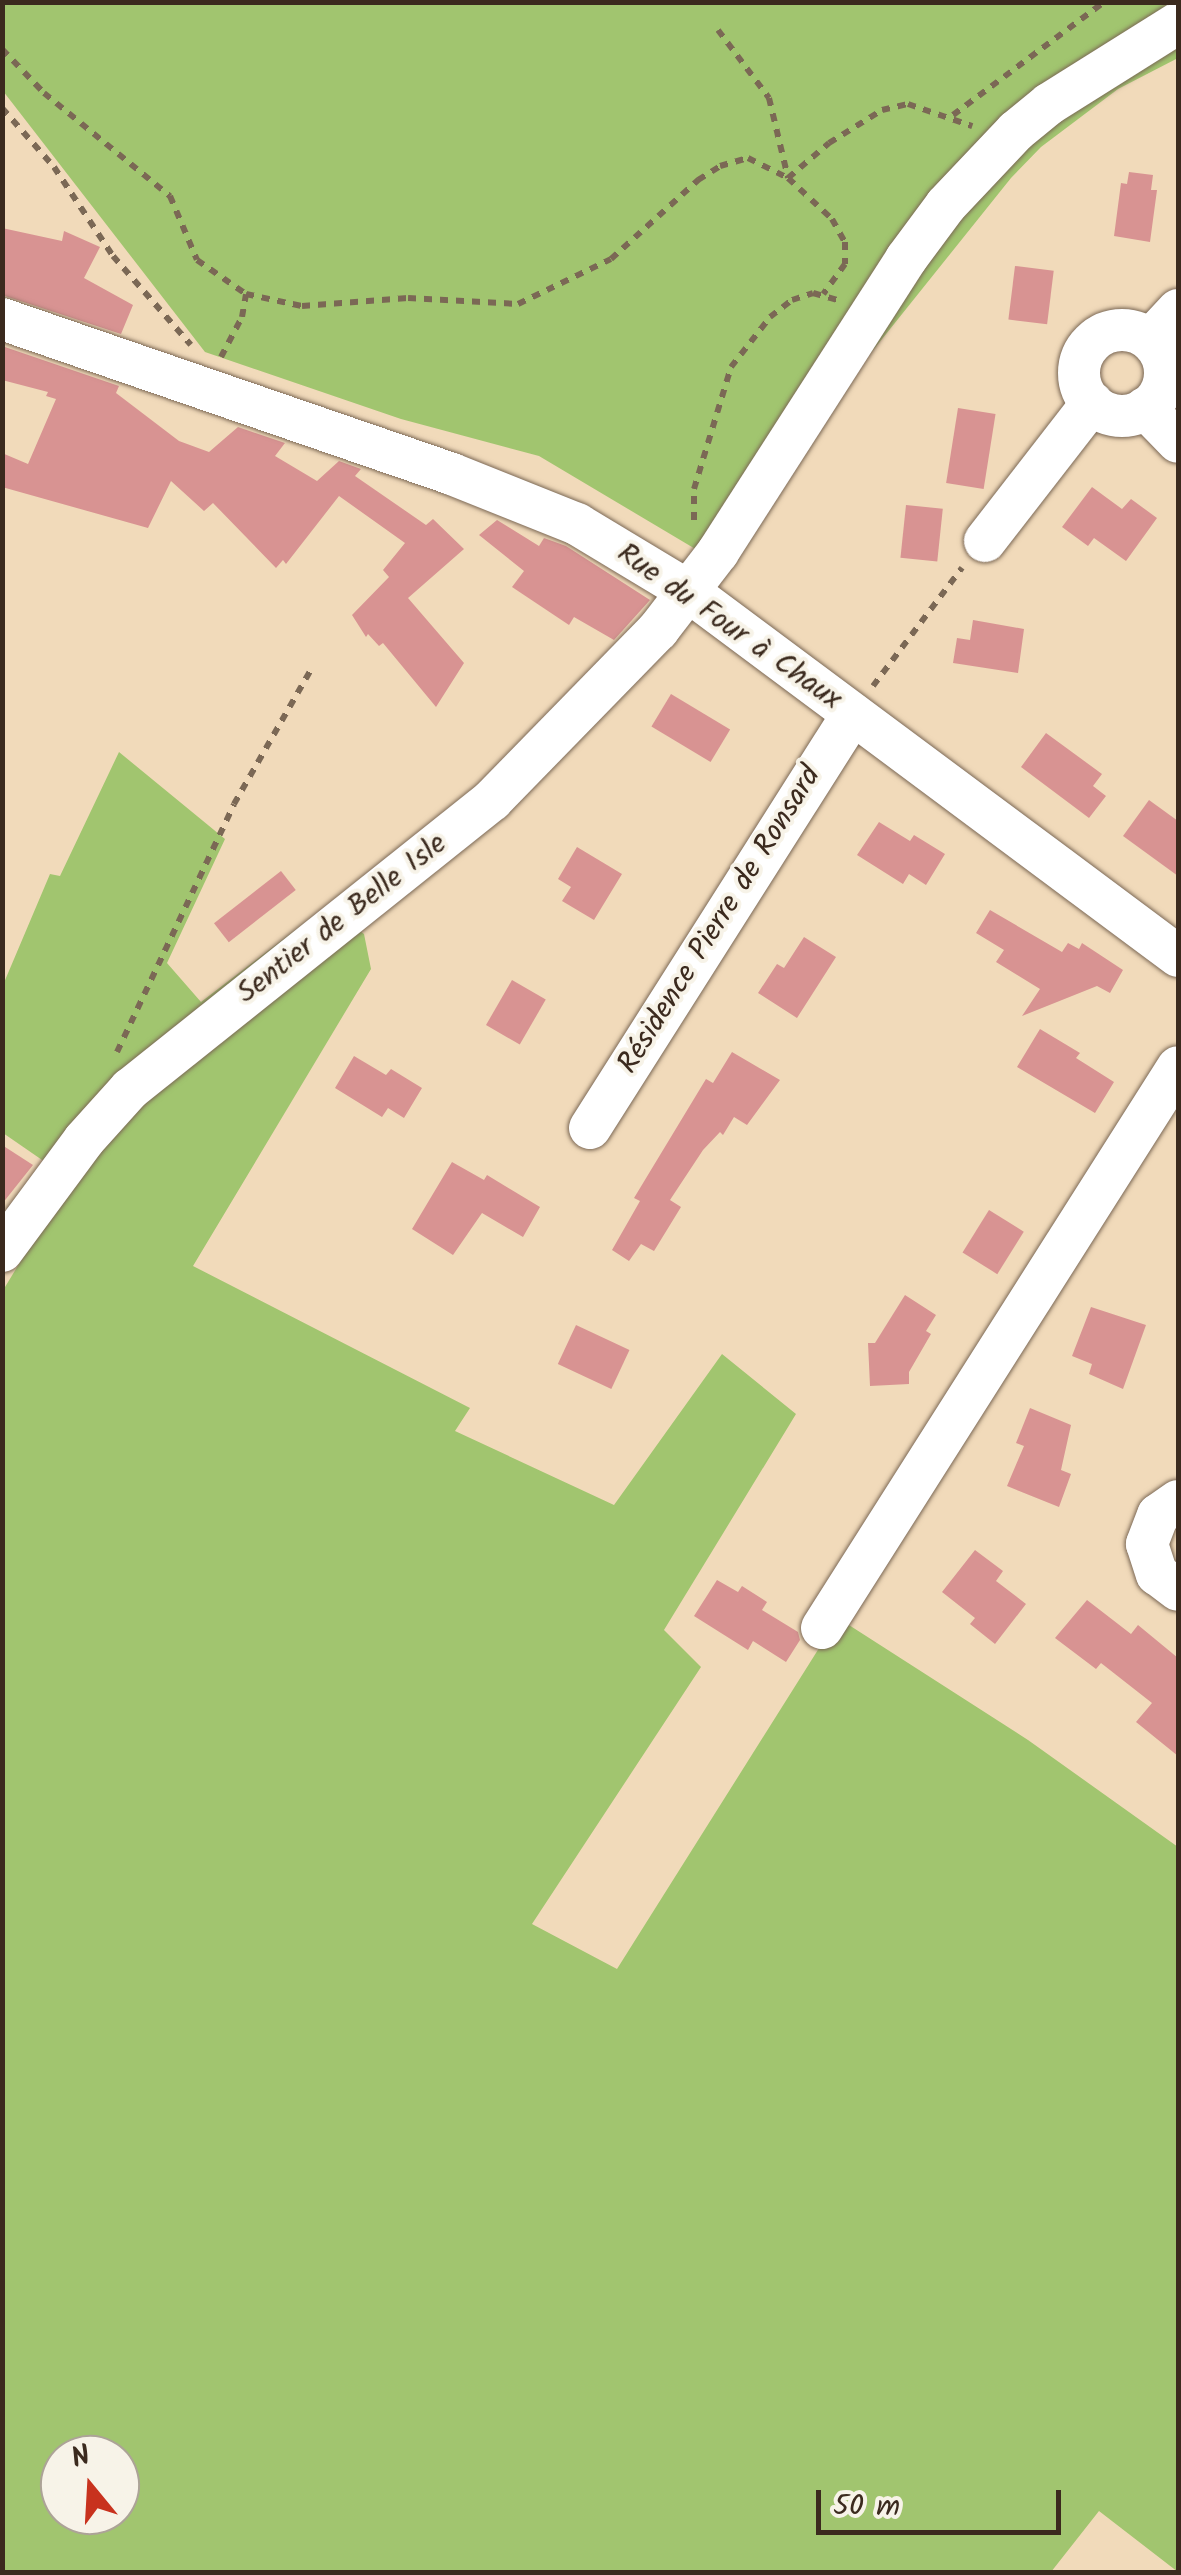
<!DOCTYPE html>
<meta charset="utf-8">
<style>
body{margin:0}
#map{position:relative;width:1181px;height:2575px;overflow:hidden;background:#f1daba;font-family:Kalam,sans-serif}
div>[style]{position:absolute}
[style*='--x']{left:calc(var(--x)*1px);top:calc(var(--y)*1px);width:calc(var(--w)*1px);rotate:calc(var(--a)*1deg)}
.green>*{inset:0;background:#a1c56f}
.building>*{inset:0;background:#d89392;transform-origin:0 0}
.path>*{height:6px;margin-top:-3px;transform-origin:0;background:repeating-linear-gradient(90deg,#7b6855 0 8px,transparent 0 16px)}
.roads{filter:drop-shadow(0 0 2px #7b6855) drop-shadow(0 0 2px #7b6855)}
.minor>*{height:42px;margin:-21px;padding:0 21px;transform-origin:21px;border-radius:21px;background:#fff}
.minor>.ring{margin:-21px;padding:0;box-sizing:content-box;background:none;border:42px solid #fff;border-radius:50%}
span{translate:-50% -50%;white-space:nowrap;text-align:center;line-height:1.15;-webkit-text-stroke:8px #f7f3e8;paint-order:stroke}
.street-label{font-size:30px;color:#3b2a1e}
.frame{position:absolute;inset:0;border:5px solid #3b2a1e;pointer-events:none}
.north{position:absolute;left:40px;top:2435px;width:100px;height:100px;box-sizing:border-box;background:#f7f3e8;border:2px solid #aca397;border-radius:50%;rotate:342deg;font-size:28px;font-weight:700;line-height:40px;text-align:center;color:#3b2a1e}
.north::after{content:'';display:block;margin:auto;width:35px;height:45px;background:#c8321e;clip-path:polygon(50% 0,100% 100%,50% 72%,0 100%)}
.scale{position:absolute;left:816px;top:2490px;width:245px;height:45px;box-sizing:border-box;border:5px solid #3b2a1e;border-top:0;padding-left:12px;font-size:30px;line-height:35px;white-space:nowrap;color:#3b2a1e;-webkit-text-stroke:8px #f7f3e8;paint-order:stroke}
</style>
<div id="map">
<div class="green">
<i style="clip-path:polygon(3px 3px,1178px 3px,1178px 58px,1118px 89px,1041px 147px,1011px 178px,862px 364px,729px 569px,539px 456px,401px 419px,205px 352px,3px 91px)"></i>
<i style="clip-path:polygon(evenodd,119px 752px,225px 839px,167px 963px,201px 1002px,327px 906px,364px 934px,371px 969px,193px 1266px,470px 1408px,455px 1431px,614px 1505px,722px 1354px,796px 1414px,664px 1630px,701px 1667px,532px 1924px,617px 1969px,838px 1618px,1028px 1740px,1178px 1847px,1178px 2572px,1099px 2511px,1051px 2572px,3px 2572px,2px 1292px,45px 1221px,45px 1162px,3px 1133px,3px 985px,50px 874px,60px 876px,119px 752px,60px 2455px,120px 2455px,120px 2515px,60px 2515px,60px 2455px)"></i>
</div>
<div class="building">
<i style="clip-path:polygon(1129px 172px,1153px 175px,1151px 190px,1157px 190px,1150px 242px,1114px 236px,1121px 183px,1127px 184px)"></i>
<i style="clip-path:polygon(2px 228px,62px 241px,64px 231px,100px 247px,84px 278px,133px 305px,121px 334px,2px 295px)"></i>
<i style="left:1015px;top:266px;width:39px;height:54px;rotate:7deg"></i>
<i style="clip-path:polygon(2px 346px,119px 386px,116px 393px,179px 441px,209px 452px,238px 427px,285px 443px,275px 456px,317px 481px,339px 461px,361px 469px,355px 476px,426px 525px,433px 519px,464px 549px,408px 598px,464px 663px,436px 707px,383px 643px,379px 646px,368px 634px,366px 637px,352px 615px,389px 577px,383px 570px,405px 543px,339px 496px,286px 564px,283px 560px,276px 568px,213px 503px,204px 511px,171px 481px,148px 528px,2px 487px,2px 453px,28px 464px,56px 399px,46px 396px,48px 392px,2px 380px)"></i>
<i style="left:958px;top:408px;width:38px;height:76px;rotate:9deg"></i>
<i style="clip-path:polygon(1092px 487px,1122px 509px,1131px 499px,1157px 518px,1126px 561px,1094px 538px,1088px 546px,1062px 527px)"></i>
<i style="left:906px;top:505px;width:37px;height:53px;rotate:6deg"></i>
<i style="clip-path:polygon(497px 520px,539px 546px,544px 538px,566px 546px,650px 600px,614px 640px,574px 617px,569px 625px,512px 587px,524px 571px,479px 535px)"></i>
<i style="clip-path:polygon(973px 620px,1024px 629px,1018px 673px,953px 663px,957px 638px,970px 640px)"></i>
<i style="left:671px;top:694px;width:69px;height:38px;rotate:31deg"></i>
<i style="clip-path:polygon(1046px 733px,1102px 774px,1093px 786px,1106px 796px,1089px 818px,1021px 767px)"></i>
<i style="clip-path:polygon(1149px 800px,1178px 821px,1178px 876px,1123px 836px)"></i>
<i style="clip-path:polygon(879px 822px,910px 841px,914px 835px,945px 854px,926px 885px,909px 874px,903px 884px,857px 855px)"></i>
<i style="clip-path:polygon(577px 847px,622px 874px,594px 920px,562px 901px,571px 887px,558px 879px)"></i>
<i style="left:281px;top:871px;width:24px;height:85px;rotate:52deg"></i>
<i style="clip-path:polygon(990px 910px,1062px 952px,1068px 943px,1079px 949px,1082px 943px,1123px 970px,1110px 993px,1097px 986px,1022px 1016px,1040px 989px,996px 962px,1004px 950px,976px 933px)"></i>
<i style="clip-path:polygon(804px 937px,836px 957px,797px 1018px,758px 993px,777px 964px,784px 968px)"></i>
<i style="left:512px;top:980px;width:39px;height:52px;rotate:30deg"></i>
<i style="clip-path:polygon(1040px 1029px,1080px 1053px,1076px 1058px,1114px 1082px,1095px 1113px,1017px 1067px)"></i>
<i style="clip-path:polygon(732px 1052px,780px 1080px,747px 1125px,734px 1117px,723px 1135px,720px 1132px,703px 1150px,670px 1200px,681px 1207px,654px 1251px,641px 1244px,629px 1261px,612px 1250px,640px 1201px,634px 1198px,706px 1079px,713px 1083px)"></i>
<i style="clip-path:polygon(354px 1056px,386px 1075px,391px 1069px,422px 1088px,404px 1118px,388px 1108px,382px 1117px,335px 1088px)"></i>
<i style="clip-path:polygon(2px 1145px,33px 1165px,2px 1204px)"></i>
<i style="clip-path:polygon(452px 1162px,484px 1180px,487px 1175px,540px 1207px,523px 1237px,482px 1213px,453px 1255px,412px 1229px)"></i>
<i style="left:989px;top:1210px;width:41px;height:50px;rotate:32deg"></i>
<i style="clip-path:polygon(905px 1295px,936px 1315px,926px 1331px,931px 1334px,909px 1372px,909px 1384px,870px 1386px,868px 1343px,875px 1343px)"></i>
<i style="clip-path:polygon(1091px 1307px,1146px 1325px,1123px 1389px,1089px 1374px,1092px 1364px,1072px 1356px)"></i>
<i style="left:576px;top:1325px;width:59px;height:43px;rotate:25deg"></i>
<i style="clip-path:polygon(1030px 1408px,1071px 1425px,1061px 1470px,1071px 1474px,1059px 1507px,1007px 1486px,1024px 1446px,1016px 1443px)"></i>
<i style="clip-path:polygon(975px 1550px,1003px 1571px,996px 1581px,1026px 1604px,995px 1644px,970px 1624px,975px 1618px,942px 1592px)"></i>
<i style="clip-path:polygon(717px 1580px,738px 1592px,742px 1586px,767px 1602px,762px 1610px,798px 1632px,800px 1640px,786px 1662px,753px 1641px,748px 1650px,694px 1616px)"></i>
<i style="clip-path:polygon(1087px 1600px,1131px 1634px,1138px 1625px,1178px 1658px,1178px 1756px,1136px 1722px,1152px 1703px,1101px 1663px,1096px 1669px,1055px 1638px)"></i>
</div>
<div class="path">
<i style="--x:718;--y:30;--w:85;--a:53.1"></i>
<i style="--x:769;--y:98;--w:82;--a:76.6"></i>
<i style="--x:788;--y:178;--w:60;--a:43"></i>
<i style="--x:832;--y:219;--w:26;--a:61"></i>
<i style="--x:845;--y:242;--w:22;--a:90"></i>
<i style="--x:845;--y:264;--w:37;--a:126"></i>
<i style="--x:2;--y:49;--w:61;--a:46.3"></i>
<i style="--x:44;--y:93;--w:163;--a:39.3"></i>
<i style="--x:170;--y:196;--w:69;--a:67.1"></i>
<i style="--x:197;--y:260;--w:60;--a:34.8"></i>
<i style="--x:246;--y:294;--w:57;--a:12.1"></i>
<i style="--x:302;--y:306;--w:106;--a:-4.3"></i>
<i style="--x:408;--y:298;--w:110;--a:3.1"></i>
<i style="--x:518;--y:304;--w:103;--a:-25.8"></i>
<i style="--x:611;--y:259;--w:118;--a:-42.2"></i>
<i style="--x:698;--y:180;--w:26;--a:-32"></i>
<i style="--x:720;--y:166;--w:29;--a:-16"></i>
<i style="--x:748;--y:158;--w:45;--a:26.6"></i>
<i style="--x:788;--y:178;--w:54;--a:-40.5"></i>
<i style="--x:829;--y:143;--w:62;--a:-31.9"></i>
<i style="--x:882;--y:110;--w:27;--a:-13"></i>
<i style="--x:908;--y:104;--w:68;--a:19"></i>
<i style="--x:2;--y:108;--w:79;--a:48.6"></i>
<i style="--x:54;--y:167;--w:107;--a:56.5"></i>
<i style="--x:113;--y:256;--w:118;--a:48.8"></i>
<i style="--x:953;--y:115;--w:189;--a:-36.8"></i>
<i style="--x:221;--y:357;--w:45;--a:-62.3"></i>
<i style="--x:242;--y:317;--w:23;--a:-80"></i>
<i style="--x:694;--y:520;--w:31;--a:-90"></i>
<i style="--x:694;--y:489;--w:127;--a:-73.1"></i>
<i style="--x:731;--y:367;--w:63;--a:-52"></i>
<i style="--x:770;--y:317;--w:28;--a:-38"></i>
<i style="--x:792;--y:300;--w:22;--a:-18"></i>
<i style="--x:813;--y:293;--w:25;--a:16"></i>
<i style="--x:873;--y:686;--w:148;--a:-53"></i>
<i style="--x:117;--y:1052;--w:274;--a:-64.7"></i>
<i style="--x:234;--y:804;--w:159;--a:-60.2"></i>
</div>
<div class="roads">
<div class="minor">
<i style="--x:2;--y:319;--w:476;--a:19"></i>
<i style="--x:452;--y:474;--w:135;--a:21.8"></i>
<i style="--x:577;--y:524;--w:130;--a:31.1"></i>
<i style="--x:688;--y:591;--w:611;--a:36.68"></i>
<i class="ring" style="left:1079px;top:330px;width:44px;height:44px"></i>
<i style="--x:1150;--y:340;--w:41;--a:-47"></i>
<i style="--x:1145;--y:408;--w:47;--a:45.9"></i>
<i style="--x:985;--y:541;--w:175;--a:-52.2"></i>
<i style="--x:590;--y:1128;--w:490;--a:-57.6"></i>
<i style="--x:2;--y:1251;--w:138;--a:-53.5"></i>
<i style="--x:84;--y:1140;--w:69;--a:-48"></i>
<i style="--x:130;--y:1089;--w:463;--a:-38.6"></i>
<i style="--x:492;--y:800;--w:238;--a:-45.7"></i>
<i style="--x:658;--y:630;--w:98;--a:-52.4"></i>
<i style="--x:718;--y:552;--w:348;--a:-57.3"></i>
<i style="--x:906;--y:259;--w:67;--a:-53.5"></i>
<i style="--x:946;--y:205;--w:102;--a:-46.6"></i>
<i style="--x:1016;--y:131;--w:43;--a:-39.3"></i>
<i style="--x:1049;--y:104;--w:152;--a:-32.1"></i>
<i style="--x:1178;--y:1501;--w:24;--a:145"></i>
<i style="--x:1158;--y:1515;--w:31;--a:111"></i>
<i style="--x:1147;--y:1544;--w:32;--a:72"></i>
<i style="--x:1157;--y:1574;--w:26;--a:37"></i>
<i style="--x:822;--y:1628;--w:664;--a:-57.6"></i>
</div>
</div>
<div class="street-label">
<span style="left:729px;top:627px;rotate:35deg">Rue du Four à Chaux</span>
<span style="left:342px;top:919px;rotate:-38deg">Sentier de Belle Isle</span>
<span style="left:720px;top:920px;rotate:-58deg">Résidence Pierre de Ronsard</span>
</div>
<div class="frame"></div>
<div class="north">N</div>
<div class="scale">50 m</div>
</div>
